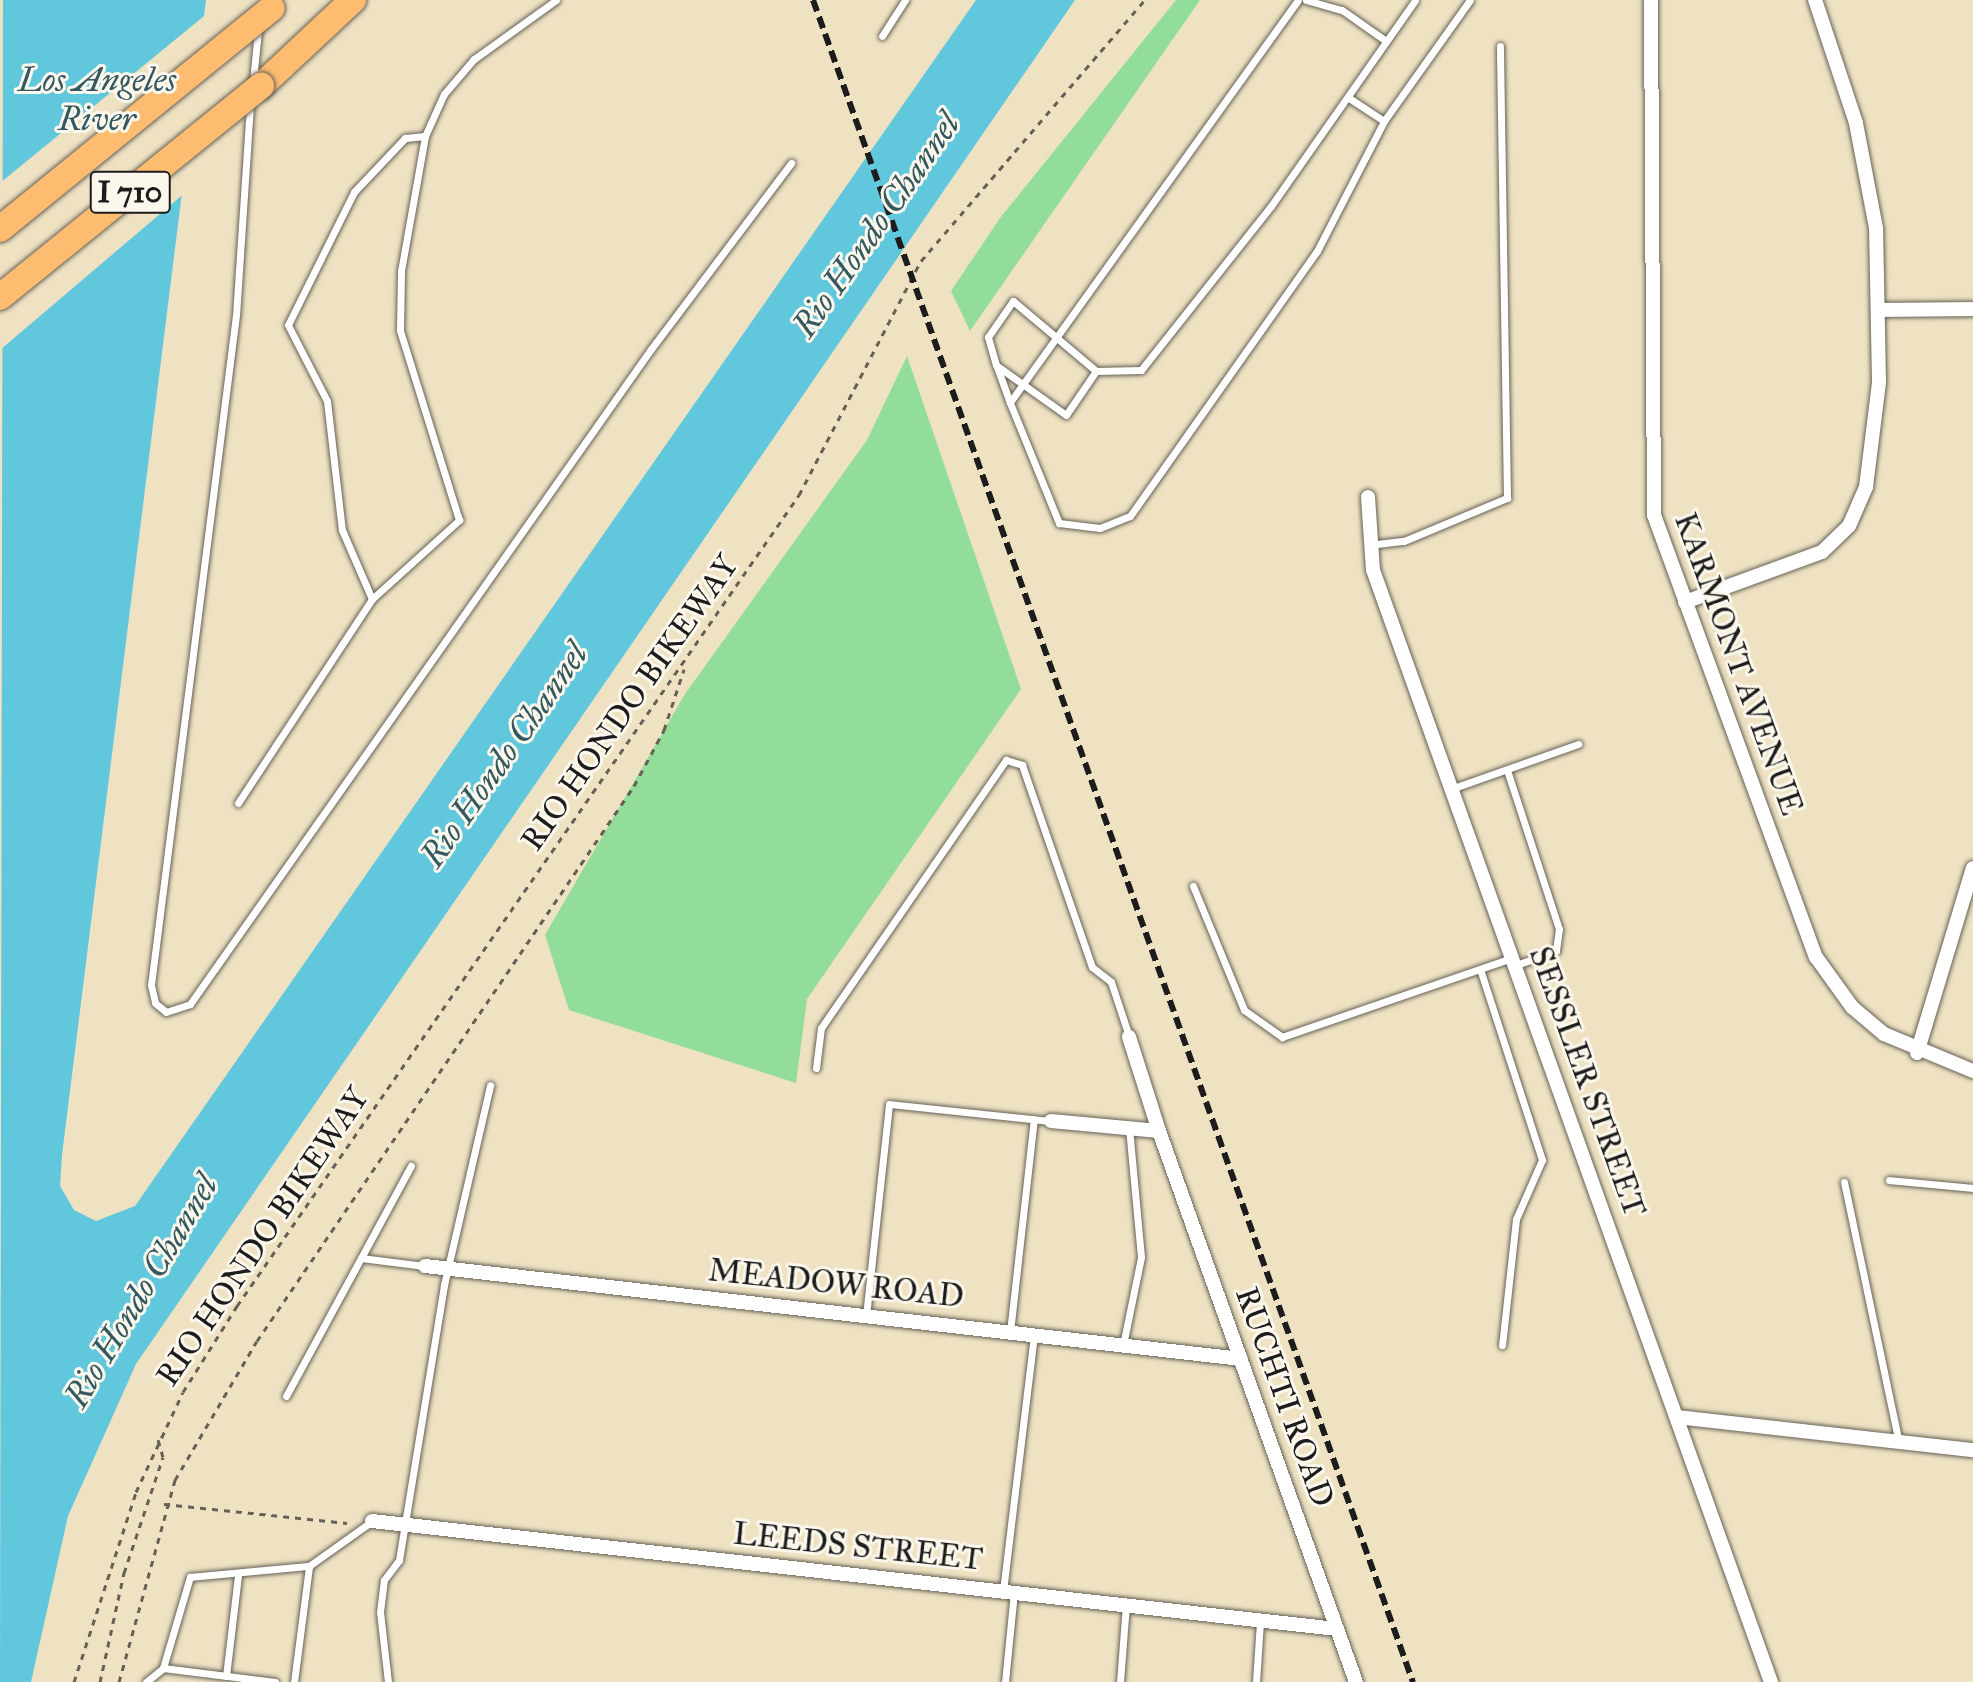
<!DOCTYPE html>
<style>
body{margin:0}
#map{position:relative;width:1973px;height:1682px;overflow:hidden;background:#eee2c3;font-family:"IM FELL Great Primer",serif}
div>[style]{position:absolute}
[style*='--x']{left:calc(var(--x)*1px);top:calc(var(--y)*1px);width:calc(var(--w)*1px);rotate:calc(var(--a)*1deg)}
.green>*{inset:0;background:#92dd99}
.water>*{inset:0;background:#60c7dd}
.pier>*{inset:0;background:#eee2c3}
.path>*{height:3px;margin-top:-1.5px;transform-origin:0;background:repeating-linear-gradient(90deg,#666156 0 6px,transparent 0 12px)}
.roads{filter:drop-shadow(0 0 2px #666156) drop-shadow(0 0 2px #666156)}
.lane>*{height:7px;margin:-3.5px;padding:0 3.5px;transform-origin:3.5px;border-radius:3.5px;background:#fff}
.street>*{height:14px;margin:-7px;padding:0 7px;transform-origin:7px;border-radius:7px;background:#fff}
.highway>*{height:26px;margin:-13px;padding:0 13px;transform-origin:13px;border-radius:13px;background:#febc70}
.rail>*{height:6px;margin-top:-3px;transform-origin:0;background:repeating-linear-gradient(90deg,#1c1c1c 0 12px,transparent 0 18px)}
.bridges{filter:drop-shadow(0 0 2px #666156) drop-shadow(0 0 2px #666156)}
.highway-bridge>*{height:26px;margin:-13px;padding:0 13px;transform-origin:13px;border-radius:13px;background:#febc70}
span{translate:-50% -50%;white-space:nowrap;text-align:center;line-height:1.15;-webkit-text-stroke:6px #fbf7ec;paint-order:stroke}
.shield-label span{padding:2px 6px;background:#fbf7ec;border:2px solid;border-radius:6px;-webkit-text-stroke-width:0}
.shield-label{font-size:30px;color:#1c1c1c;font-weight:700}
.street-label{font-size:32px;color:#1c1c1c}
.water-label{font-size:34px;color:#345860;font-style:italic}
</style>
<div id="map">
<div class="green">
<i style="clip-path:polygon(1176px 0,1200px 0,970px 331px,951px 291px,1000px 218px)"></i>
<i style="clip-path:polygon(907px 356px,1021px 689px,807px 999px,796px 1083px,569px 1010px,545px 935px,685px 694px,867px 440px)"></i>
</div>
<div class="water">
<i style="clip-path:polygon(3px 0,206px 0,62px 1155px,60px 1186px,74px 1210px,96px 1221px,135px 1206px,976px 0,1075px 0,136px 1364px,68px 1516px,31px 1682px,0 1682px)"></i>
</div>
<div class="pier">
<i style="clip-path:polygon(209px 12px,187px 191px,0 350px,0 183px)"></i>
</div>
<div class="path">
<i style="--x:164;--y:1504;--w:184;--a:5.9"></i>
<i style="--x:74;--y:1682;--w:200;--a:-71.9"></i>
<i style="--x:136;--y:1492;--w:110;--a:-64.8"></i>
<i style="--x:183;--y:1392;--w:102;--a:-57.9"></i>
<i style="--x:237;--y:1306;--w:987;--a:-55.28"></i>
<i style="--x:799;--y:495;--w:264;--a:-62.5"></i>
<i style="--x:921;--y:261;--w:344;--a:-49.4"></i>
<i style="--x:100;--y:1682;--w:112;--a:-77.6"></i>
<i style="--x:124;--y:1573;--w:122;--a:-71.4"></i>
<i style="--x:163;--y:1457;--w:18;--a:-106"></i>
<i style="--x:119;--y:1682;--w:210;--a:-74.5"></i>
<i style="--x:175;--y:1480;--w:161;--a:-59.5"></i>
<i style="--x:257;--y:1341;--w:671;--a:-55.81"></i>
<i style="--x:634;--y:786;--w:64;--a:-61.8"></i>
<i style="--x:664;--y:730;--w:64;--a:-71.8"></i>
</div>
<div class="roads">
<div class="lane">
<i style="--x:1298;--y:0;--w:495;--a:125.6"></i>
<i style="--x:1010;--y:403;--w:130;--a:67.8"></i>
<i style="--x:1059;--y:523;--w:41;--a:7"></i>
<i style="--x:1100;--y:528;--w:32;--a:-22"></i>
<i style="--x:1130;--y:516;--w:324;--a:-54.8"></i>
<i style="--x:1317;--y:251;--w:146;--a:-62.7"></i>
<i style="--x:1384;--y:121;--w:148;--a:-54.6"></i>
<i style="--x:1306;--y:0;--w:37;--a:16"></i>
<i style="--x:1342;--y:10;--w:54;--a:35.2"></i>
<i style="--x:882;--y:36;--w:43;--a:-57.4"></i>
<i style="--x:253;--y:81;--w:51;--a:-84.4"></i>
<i style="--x:1349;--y:98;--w:42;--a:33.3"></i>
<i style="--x:250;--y:105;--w:210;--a:93.8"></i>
<i style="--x:236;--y:315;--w:675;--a:97.23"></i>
<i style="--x:151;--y:985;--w:18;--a:77"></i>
<i style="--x:155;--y:1003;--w:14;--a:39"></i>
<i style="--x:166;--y:1012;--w:25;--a:-18"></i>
<i style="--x:190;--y:1004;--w:801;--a:-54.86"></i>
<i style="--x:651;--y:349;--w:233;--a:-53"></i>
<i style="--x:425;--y:136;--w:20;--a:174"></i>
<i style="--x:405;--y:138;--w:74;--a:133.4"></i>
<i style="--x:354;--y:192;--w:148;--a:116.4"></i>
<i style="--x:288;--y:325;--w:85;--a:62.8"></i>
<i style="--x:327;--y:401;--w:130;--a:83.4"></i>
<i style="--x:342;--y:530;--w:75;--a:66.5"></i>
<i style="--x:372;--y:599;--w:118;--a:-42.2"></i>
<i style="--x:459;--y:520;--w:199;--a:-107.3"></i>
<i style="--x:400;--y:330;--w:59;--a:-89"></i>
<i style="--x:401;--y:271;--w:137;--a:-79.9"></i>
<i style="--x:425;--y:136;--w:46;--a:-65.7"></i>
<i style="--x:444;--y:94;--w:46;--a:-49.4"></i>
<i style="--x:474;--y:59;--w:101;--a:-35.7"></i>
<i style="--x:997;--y:367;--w:38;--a:70"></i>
<i style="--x:1096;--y:371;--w:53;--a:124.3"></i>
<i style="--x:1066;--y:415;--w:86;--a:-144.5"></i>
<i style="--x:996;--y:365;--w:29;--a:-106"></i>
<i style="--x:988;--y:337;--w:44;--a:-55.2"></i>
<i style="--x:1013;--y:301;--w:109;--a:40.1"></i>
<i style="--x:1096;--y:371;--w:45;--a:-1.3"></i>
<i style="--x:1141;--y:370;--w:209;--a:-51.6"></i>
<i style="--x:1271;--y:206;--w:251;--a:-55"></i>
<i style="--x:1369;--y:545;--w:35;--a:-7"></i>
<i style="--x:1404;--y:541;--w:112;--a:-22.7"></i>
<i style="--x:1507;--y:498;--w:452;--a:-90.9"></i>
<i style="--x:1507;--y:770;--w:167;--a:71.9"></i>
<i style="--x:1559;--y:929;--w:22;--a:98"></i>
<i style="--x:1556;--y:951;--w:42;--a:160.7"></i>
<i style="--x:1451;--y:789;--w:135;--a:-19.5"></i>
<i style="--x:238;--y:803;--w:244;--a:-56.7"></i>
<i style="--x:1193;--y:886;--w:134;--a:67.6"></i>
<i style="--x:1244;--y:1010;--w:47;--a:35.4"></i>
<i style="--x:1282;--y:1037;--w:242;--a:-19"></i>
<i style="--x:1480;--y:969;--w:201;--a:72"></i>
<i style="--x:1542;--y:1160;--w:64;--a:113.8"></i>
<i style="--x:1516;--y:1219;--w:127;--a:96.3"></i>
<i style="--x:816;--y:1068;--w:40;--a:-82.9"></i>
<i style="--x:821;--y:1028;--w:326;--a:-55.4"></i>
<i style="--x:1006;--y:760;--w:17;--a:17"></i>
<i style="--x:1022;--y:765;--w:214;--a:70.9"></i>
<i style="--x:1092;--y:967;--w:24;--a:38"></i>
<i style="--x:1111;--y:982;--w:57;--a:71.6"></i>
<i style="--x:1889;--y:1180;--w:84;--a:5.4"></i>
<i style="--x:1844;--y:1182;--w:266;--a:78.1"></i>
<i style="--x:361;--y:1258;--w:64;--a:7.1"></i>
<i style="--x:866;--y:1316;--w:213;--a:-83.8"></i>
<i style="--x:889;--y:1104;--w:163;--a:6"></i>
<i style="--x:1010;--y:1332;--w:214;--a:-83.6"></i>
<i style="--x:1123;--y:1345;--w:90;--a:-78.4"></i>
<i style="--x:1141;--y:1257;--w:130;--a:-95.3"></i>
<i style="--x:286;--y:1396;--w:262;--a:-61.5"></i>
<i style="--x:1003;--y:1591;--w:258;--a:-83.1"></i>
<i style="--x:163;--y:1668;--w:95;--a:-73.5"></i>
<i style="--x:190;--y:1577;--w:120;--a:-5.3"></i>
<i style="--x:226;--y:1676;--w:102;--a:-83.2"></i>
<i style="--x:146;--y:1682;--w:22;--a:-39"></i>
<i style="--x:163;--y:1668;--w:113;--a:7.1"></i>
<i style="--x:294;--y:1682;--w:117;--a:-82.6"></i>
<i style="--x:309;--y:1566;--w:77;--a:-35.5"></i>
<i style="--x:388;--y:1682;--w:70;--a:-96.5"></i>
<i style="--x:380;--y:1612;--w:32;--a:-83"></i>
<i style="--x:384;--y:1580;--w:25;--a:-53"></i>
<i style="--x:399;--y:1560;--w:279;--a:-80.7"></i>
<i style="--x:444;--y:1285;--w:205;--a:-77"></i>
<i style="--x:1005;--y:1682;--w:90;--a:-84.3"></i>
<i style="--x:1120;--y:1682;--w:78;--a:-85.6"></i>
<i style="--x:1256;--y:1682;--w:61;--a:-86.2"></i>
</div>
<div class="street">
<i style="--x:1651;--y:0;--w:515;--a:89.67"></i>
<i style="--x:1654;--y:515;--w:471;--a:69.9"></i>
<i style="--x:1816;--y:957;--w:62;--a:54.2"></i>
<i style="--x:1852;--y:1007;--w:42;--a:40.2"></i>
<i style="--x:1884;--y:1034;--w:96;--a:22.6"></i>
<i style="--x:1882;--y:310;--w:91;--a:-0.6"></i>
<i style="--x:1368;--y:497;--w:73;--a:86.1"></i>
<i style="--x:1373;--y:570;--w:1181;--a:70.31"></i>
<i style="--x:1685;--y:602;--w:146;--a:-20.1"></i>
<i style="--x:1822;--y:552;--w:37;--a:-44"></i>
<i style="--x:1849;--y:526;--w:43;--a:-66.4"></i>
<i style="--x:1866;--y:487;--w:106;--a:-82.9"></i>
<i style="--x:1879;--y:382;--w:154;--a:-91.1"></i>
<i style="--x:1876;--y:228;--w:107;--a:-100.8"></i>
<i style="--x:1856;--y:123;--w:130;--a:-108.4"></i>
<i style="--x:1917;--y:1053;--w:193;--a:-73.2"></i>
<i style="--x:1051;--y:1121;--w:108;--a:5.3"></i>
<i style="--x:1159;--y:1131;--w:99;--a:-107.7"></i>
<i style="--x:1159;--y:1131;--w:585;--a:70.33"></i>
<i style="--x:425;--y:1266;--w:821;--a:6.5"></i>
<i style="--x:1677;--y:1417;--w:298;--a:6.4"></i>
<i style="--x:372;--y:1521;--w:971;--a:6.39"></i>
</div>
<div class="highway">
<i style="--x:261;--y:86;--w:126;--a:-43.1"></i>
</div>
</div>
<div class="rail">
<i style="--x:813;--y:0;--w:1786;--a:70.37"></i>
</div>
<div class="bridges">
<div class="highway-bridge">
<i style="--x:0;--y:229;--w:350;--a:-39.1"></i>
<i style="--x:0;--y:297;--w:336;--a:-39"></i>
</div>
</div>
<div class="shield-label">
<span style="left:130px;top:192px">I 710</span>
</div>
<div class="street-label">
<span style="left:1738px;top:664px;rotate:70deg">KARMONT AVENUE</span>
<span style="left:630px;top:703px;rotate:-55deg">RIO HONDO BIKEWAY</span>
<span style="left:1587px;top:1082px;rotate:70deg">SESSLER STREET</span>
<span style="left:263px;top:1237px;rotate:-56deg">RIO HONDO BIKEWAY</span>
<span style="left:836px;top:1284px;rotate:6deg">MEADOW ROAD</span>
<span style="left:1284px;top:1397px;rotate:70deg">RUCHTI ROAD</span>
<span style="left:858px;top:1547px;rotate:6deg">LEEDS STREET</span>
</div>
<div class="water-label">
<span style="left:97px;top:99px">Los Angeles<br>River</span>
<span style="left:876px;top:225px;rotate:-55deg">Rio Hondo Channel</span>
<span style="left:504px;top:755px;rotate:-55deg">Rio Hondo Channel</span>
<span style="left:141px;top:1291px;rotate:-59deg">Rio Hondo Channel</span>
</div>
</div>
